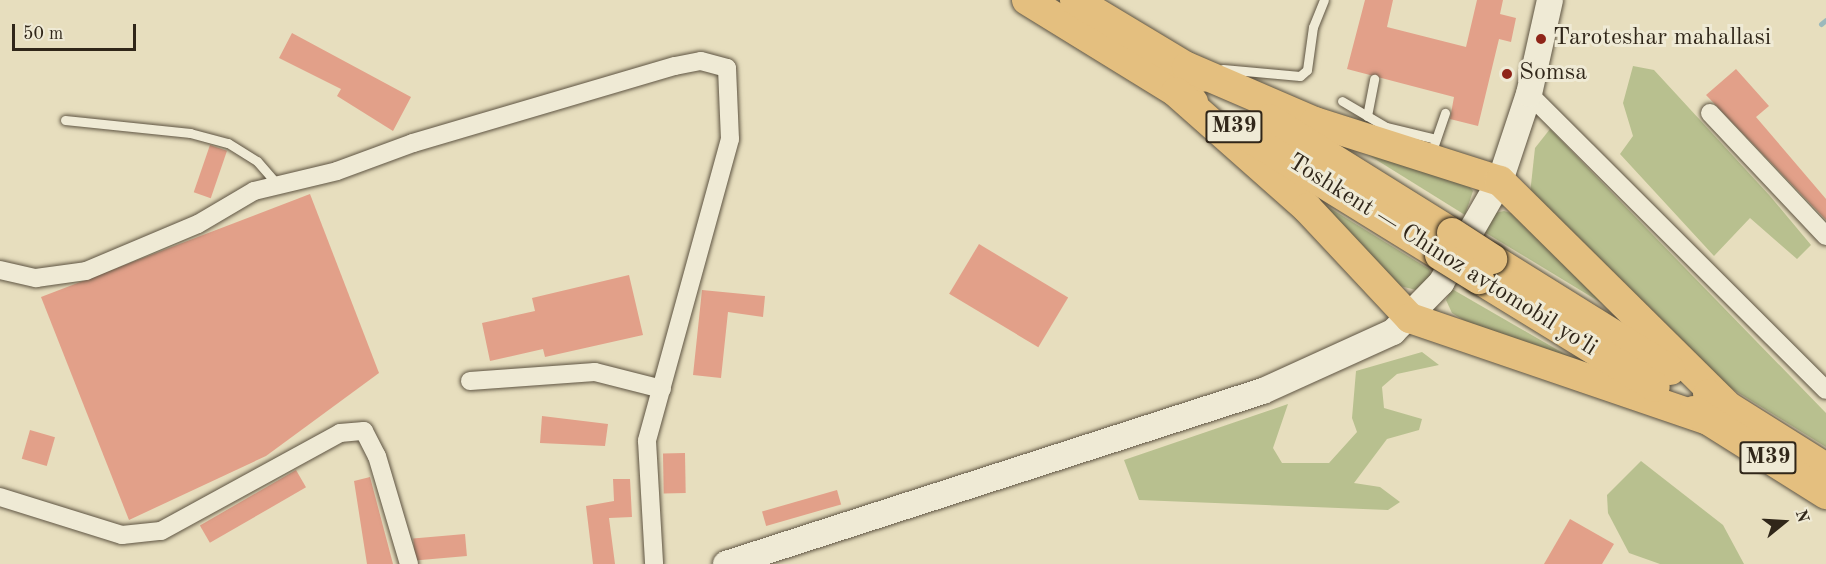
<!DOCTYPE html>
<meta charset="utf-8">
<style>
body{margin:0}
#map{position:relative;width:1826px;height:564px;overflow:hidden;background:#e7debe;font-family:"Old Standard TT",serif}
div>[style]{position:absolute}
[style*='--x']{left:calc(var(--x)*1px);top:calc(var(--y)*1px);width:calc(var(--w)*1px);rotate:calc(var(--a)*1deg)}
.green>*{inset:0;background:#b8c08f}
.stream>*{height:5px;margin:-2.5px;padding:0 2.5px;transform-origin:2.5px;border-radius:2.5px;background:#9bb9bc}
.building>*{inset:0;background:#e2a089;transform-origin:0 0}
.roads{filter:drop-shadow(0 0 2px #5e5442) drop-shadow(0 0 2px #5e5442)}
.service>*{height:9px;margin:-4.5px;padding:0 4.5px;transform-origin:4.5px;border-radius:4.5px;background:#efead5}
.minor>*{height:18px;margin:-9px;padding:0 9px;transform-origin:9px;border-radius:9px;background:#efead5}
.secondary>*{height:26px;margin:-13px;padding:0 13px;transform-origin:13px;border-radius:13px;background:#efead5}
.trunk>*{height:30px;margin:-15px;padding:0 15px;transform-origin:15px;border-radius:15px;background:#e4bf7f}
.bridges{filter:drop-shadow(0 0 2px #302619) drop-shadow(0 0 2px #302619)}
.trunk-bridge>*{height:30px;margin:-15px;padding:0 15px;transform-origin:15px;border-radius:15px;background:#e4bf7f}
.dots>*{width:16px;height:16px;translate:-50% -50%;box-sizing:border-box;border:3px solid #efead5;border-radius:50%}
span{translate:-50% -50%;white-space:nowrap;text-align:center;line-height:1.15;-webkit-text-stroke:6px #efead5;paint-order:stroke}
.shield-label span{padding:2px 4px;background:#efead5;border:2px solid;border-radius:4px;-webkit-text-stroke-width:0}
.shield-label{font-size:22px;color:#302619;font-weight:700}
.poi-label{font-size:24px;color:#302619}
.left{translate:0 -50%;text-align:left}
.street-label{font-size:24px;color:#302619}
.north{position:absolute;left:1754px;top:492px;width:60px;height:60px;-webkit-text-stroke:4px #efead5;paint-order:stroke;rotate:72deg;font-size:16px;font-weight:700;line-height:24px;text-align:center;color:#302619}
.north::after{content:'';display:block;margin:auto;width:21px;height:27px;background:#302619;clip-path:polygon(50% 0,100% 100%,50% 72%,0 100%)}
.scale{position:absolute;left:12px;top:24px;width:124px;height:27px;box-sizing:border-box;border:3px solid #302619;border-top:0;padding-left:8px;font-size:18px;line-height:21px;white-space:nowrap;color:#302619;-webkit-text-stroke:4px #efead5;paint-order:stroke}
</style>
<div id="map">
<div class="green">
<i style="clip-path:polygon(1633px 66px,1654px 70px,1770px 196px,1811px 245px,1797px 259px,1750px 218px,1714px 256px,1620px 154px,1633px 136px,1623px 103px)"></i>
<i style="clip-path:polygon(1550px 129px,1826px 413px,1826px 447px,1703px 371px,1530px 194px,1535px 148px)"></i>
<i style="clip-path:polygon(1330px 131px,1465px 181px,1473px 191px,1465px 215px)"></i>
<i style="clip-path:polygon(1315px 199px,1429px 269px,1432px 276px,1416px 290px,1396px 285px)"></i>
<i style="clip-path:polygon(1504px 211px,1518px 215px,1641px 327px,1481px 230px,1495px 213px)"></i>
<i style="clip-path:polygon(1452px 289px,1594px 371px,1473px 326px,1452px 313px,1446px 300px)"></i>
<i style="clip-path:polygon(1422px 352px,1439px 365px,1397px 374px,1382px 387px,1384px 408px,1422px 419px,1419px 430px,1387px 439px,1354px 483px,1380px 487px,1400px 502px,1388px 510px,1139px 500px,1124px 460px,1288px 404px,1273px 448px,1282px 463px,1329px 463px,1357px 432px,1352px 418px,1356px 371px)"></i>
<i style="clip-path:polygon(1641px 461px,1723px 525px,1744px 564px,1660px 564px,1629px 553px,1608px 513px,1607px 495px)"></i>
</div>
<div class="stream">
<i style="--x:1821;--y:24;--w:6;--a:-39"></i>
</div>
<div class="building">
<i style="clip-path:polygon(1365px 0,1393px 0,1387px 27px,1466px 47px,1477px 0,1503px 0,1500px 14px,1516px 18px,1511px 42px,1499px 39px,1478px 126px,1450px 119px,1454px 97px,1347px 69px)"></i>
<i style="clip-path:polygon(292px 33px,411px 97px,393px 131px,337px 96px,341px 89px,279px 58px)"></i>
<i style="clip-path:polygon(1736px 69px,1769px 106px,1756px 117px,1826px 199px,1826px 220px,1706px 95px)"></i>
<i style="left:210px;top:145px;width:18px;height:50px;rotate:19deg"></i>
<i style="clip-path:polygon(310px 194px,379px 373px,266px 456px,129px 520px,41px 297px)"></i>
<i style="left:979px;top:244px;width:104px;height:58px;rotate:31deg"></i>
<i style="clip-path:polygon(629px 275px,643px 335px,545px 357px,543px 349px,490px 361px,482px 323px,535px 311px,532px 298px)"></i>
<i style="clip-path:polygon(702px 290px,765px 296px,763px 317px,728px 312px,721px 378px,693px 375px)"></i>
<i style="clip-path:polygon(542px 416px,608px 424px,605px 446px,540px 443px)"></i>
<i style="left:30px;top:430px;width:26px;height:30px;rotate:16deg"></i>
<i style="left:685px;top:453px;width:40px;height:22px;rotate:89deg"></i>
<i style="left:296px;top:470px;width:20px;height:111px;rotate:60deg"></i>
<i style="clip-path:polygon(370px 477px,388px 545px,393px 564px,367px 564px,354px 481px)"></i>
<i style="clip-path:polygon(613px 479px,630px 479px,632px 517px,609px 518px,615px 564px,593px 564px,586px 506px,614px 501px)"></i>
<i style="left:837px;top:490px;width:15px;height:78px;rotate:74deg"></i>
<i style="clip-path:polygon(1570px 519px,1614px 544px,1602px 564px,1544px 564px)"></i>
<i style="left:465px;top:534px;width:22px;height:52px;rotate:85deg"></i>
</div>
<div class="roads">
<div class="service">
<i style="--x:1223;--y:69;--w:77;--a:5.2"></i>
<i style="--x:1300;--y:76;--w:9;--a:-41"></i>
<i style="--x:1307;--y:70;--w:43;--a:-82.1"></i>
<i style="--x:1313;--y:27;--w:29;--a:-68"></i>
<i style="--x:1342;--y:101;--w:51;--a:30.6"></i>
<i style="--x:1386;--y:127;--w:51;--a:13.5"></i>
<i style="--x:1367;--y:116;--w:38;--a:-79"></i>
<i style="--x:65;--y:120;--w:126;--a:5.9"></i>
<i style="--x:190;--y:133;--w:39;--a:15"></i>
<i style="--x:228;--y:143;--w:34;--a:32"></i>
<i style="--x:257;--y:161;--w:32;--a:49"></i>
<i style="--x:1434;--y:145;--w:34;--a:-71"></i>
</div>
<div class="minor">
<i style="--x:1529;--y:94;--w:419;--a:44.9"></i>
<i style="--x:1710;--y:113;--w:169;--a:46.7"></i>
<i style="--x:0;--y:270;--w:37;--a:13"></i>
<i style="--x:36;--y:278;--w:50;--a:-8"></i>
<i style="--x:86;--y:271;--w:121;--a:-22.8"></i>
<i style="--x:198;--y:224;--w:65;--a:-30.5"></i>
<i style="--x:254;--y:191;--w:85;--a:-13.5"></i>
<i style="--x:337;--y:171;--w:81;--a:-20.2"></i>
<i style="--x:413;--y:143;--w:273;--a:-16.4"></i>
<i style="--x:675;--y:66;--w:26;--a:-11"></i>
<i style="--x:701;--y:61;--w:27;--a:15"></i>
<i style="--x:727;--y:68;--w:71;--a:87.6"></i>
<i style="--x:730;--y:139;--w:313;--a:105.4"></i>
<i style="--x:647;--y:441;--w:123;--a:86.7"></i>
<i style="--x:470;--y:381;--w:125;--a:-4.1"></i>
<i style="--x:595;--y:372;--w:69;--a:14.2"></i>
<i style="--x:0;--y:497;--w:128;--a:17.3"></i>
<i style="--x:122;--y:535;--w:39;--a:-6"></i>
<i style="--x:161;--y:531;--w:204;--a:-28.7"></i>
<i style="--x:340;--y:433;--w:24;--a:-5"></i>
<i style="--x:364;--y:431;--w:28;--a:63"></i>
<i style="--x:377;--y:456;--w:113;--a:73.5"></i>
</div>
<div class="secondary">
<i style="--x:726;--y:564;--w:564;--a:-17.86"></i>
<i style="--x:1263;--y:391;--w:143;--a:-24.4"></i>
<i style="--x:1393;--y:332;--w:69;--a:-45.6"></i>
<i style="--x:1441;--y:283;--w:118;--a:-60"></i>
<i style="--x:1500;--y:181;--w:92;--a:-71.6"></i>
<i style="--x:1529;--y:94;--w:96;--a:-77.4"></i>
</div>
<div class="trunk">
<i style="--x:1027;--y:0;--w:195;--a:31.6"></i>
<i style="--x:1075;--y:0;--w:149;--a:31"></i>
<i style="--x:1187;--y:67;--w:139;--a:23.3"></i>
<i style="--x:1315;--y:122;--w:194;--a:17.7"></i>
<i style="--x:1500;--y:181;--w:317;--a:44.7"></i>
<i style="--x:1176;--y:92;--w:175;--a:41.5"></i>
<i style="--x:1307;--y:208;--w:151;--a:46.9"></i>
<i style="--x:1410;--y:318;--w:317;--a:18.9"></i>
<i style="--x:1269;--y:119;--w:216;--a:31.9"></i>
<i style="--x:1252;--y:139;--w:221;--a:31.7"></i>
<i style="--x:1492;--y:259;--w:210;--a:31.9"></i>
<i style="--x:1479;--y:279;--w:206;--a:31.5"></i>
<i style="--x:1708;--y:394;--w:139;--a:32.1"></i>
<i style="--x:1694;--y:411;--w:156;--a:32.2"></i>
</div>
</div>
<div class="bridges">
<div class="trunk-bridge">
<i style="--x:1452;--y:233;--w:48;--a:33"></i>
<i style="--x:1440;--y:255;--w:46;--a:31.6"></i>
</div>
</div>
<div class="dots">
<i style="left:1541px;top:39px;background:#8f2418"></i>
<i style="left:1507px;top:74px;background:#8f2418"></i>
</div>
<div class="shield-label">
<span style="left:1234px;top:127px">M39</span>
<span style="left:1768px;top:458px">M39</span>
</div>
<div class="poi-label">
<span class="left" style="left:1553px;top:39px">Taroteshar mahallasi</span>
<span class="left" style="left:1519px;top:74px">Somsa</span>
</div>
<div class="street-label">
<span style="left:1442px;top:256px;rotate:32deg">Toshkent — Chinoz avtomobil yoʻli</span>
</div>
<div class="north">N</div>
<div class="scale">50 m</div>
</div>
